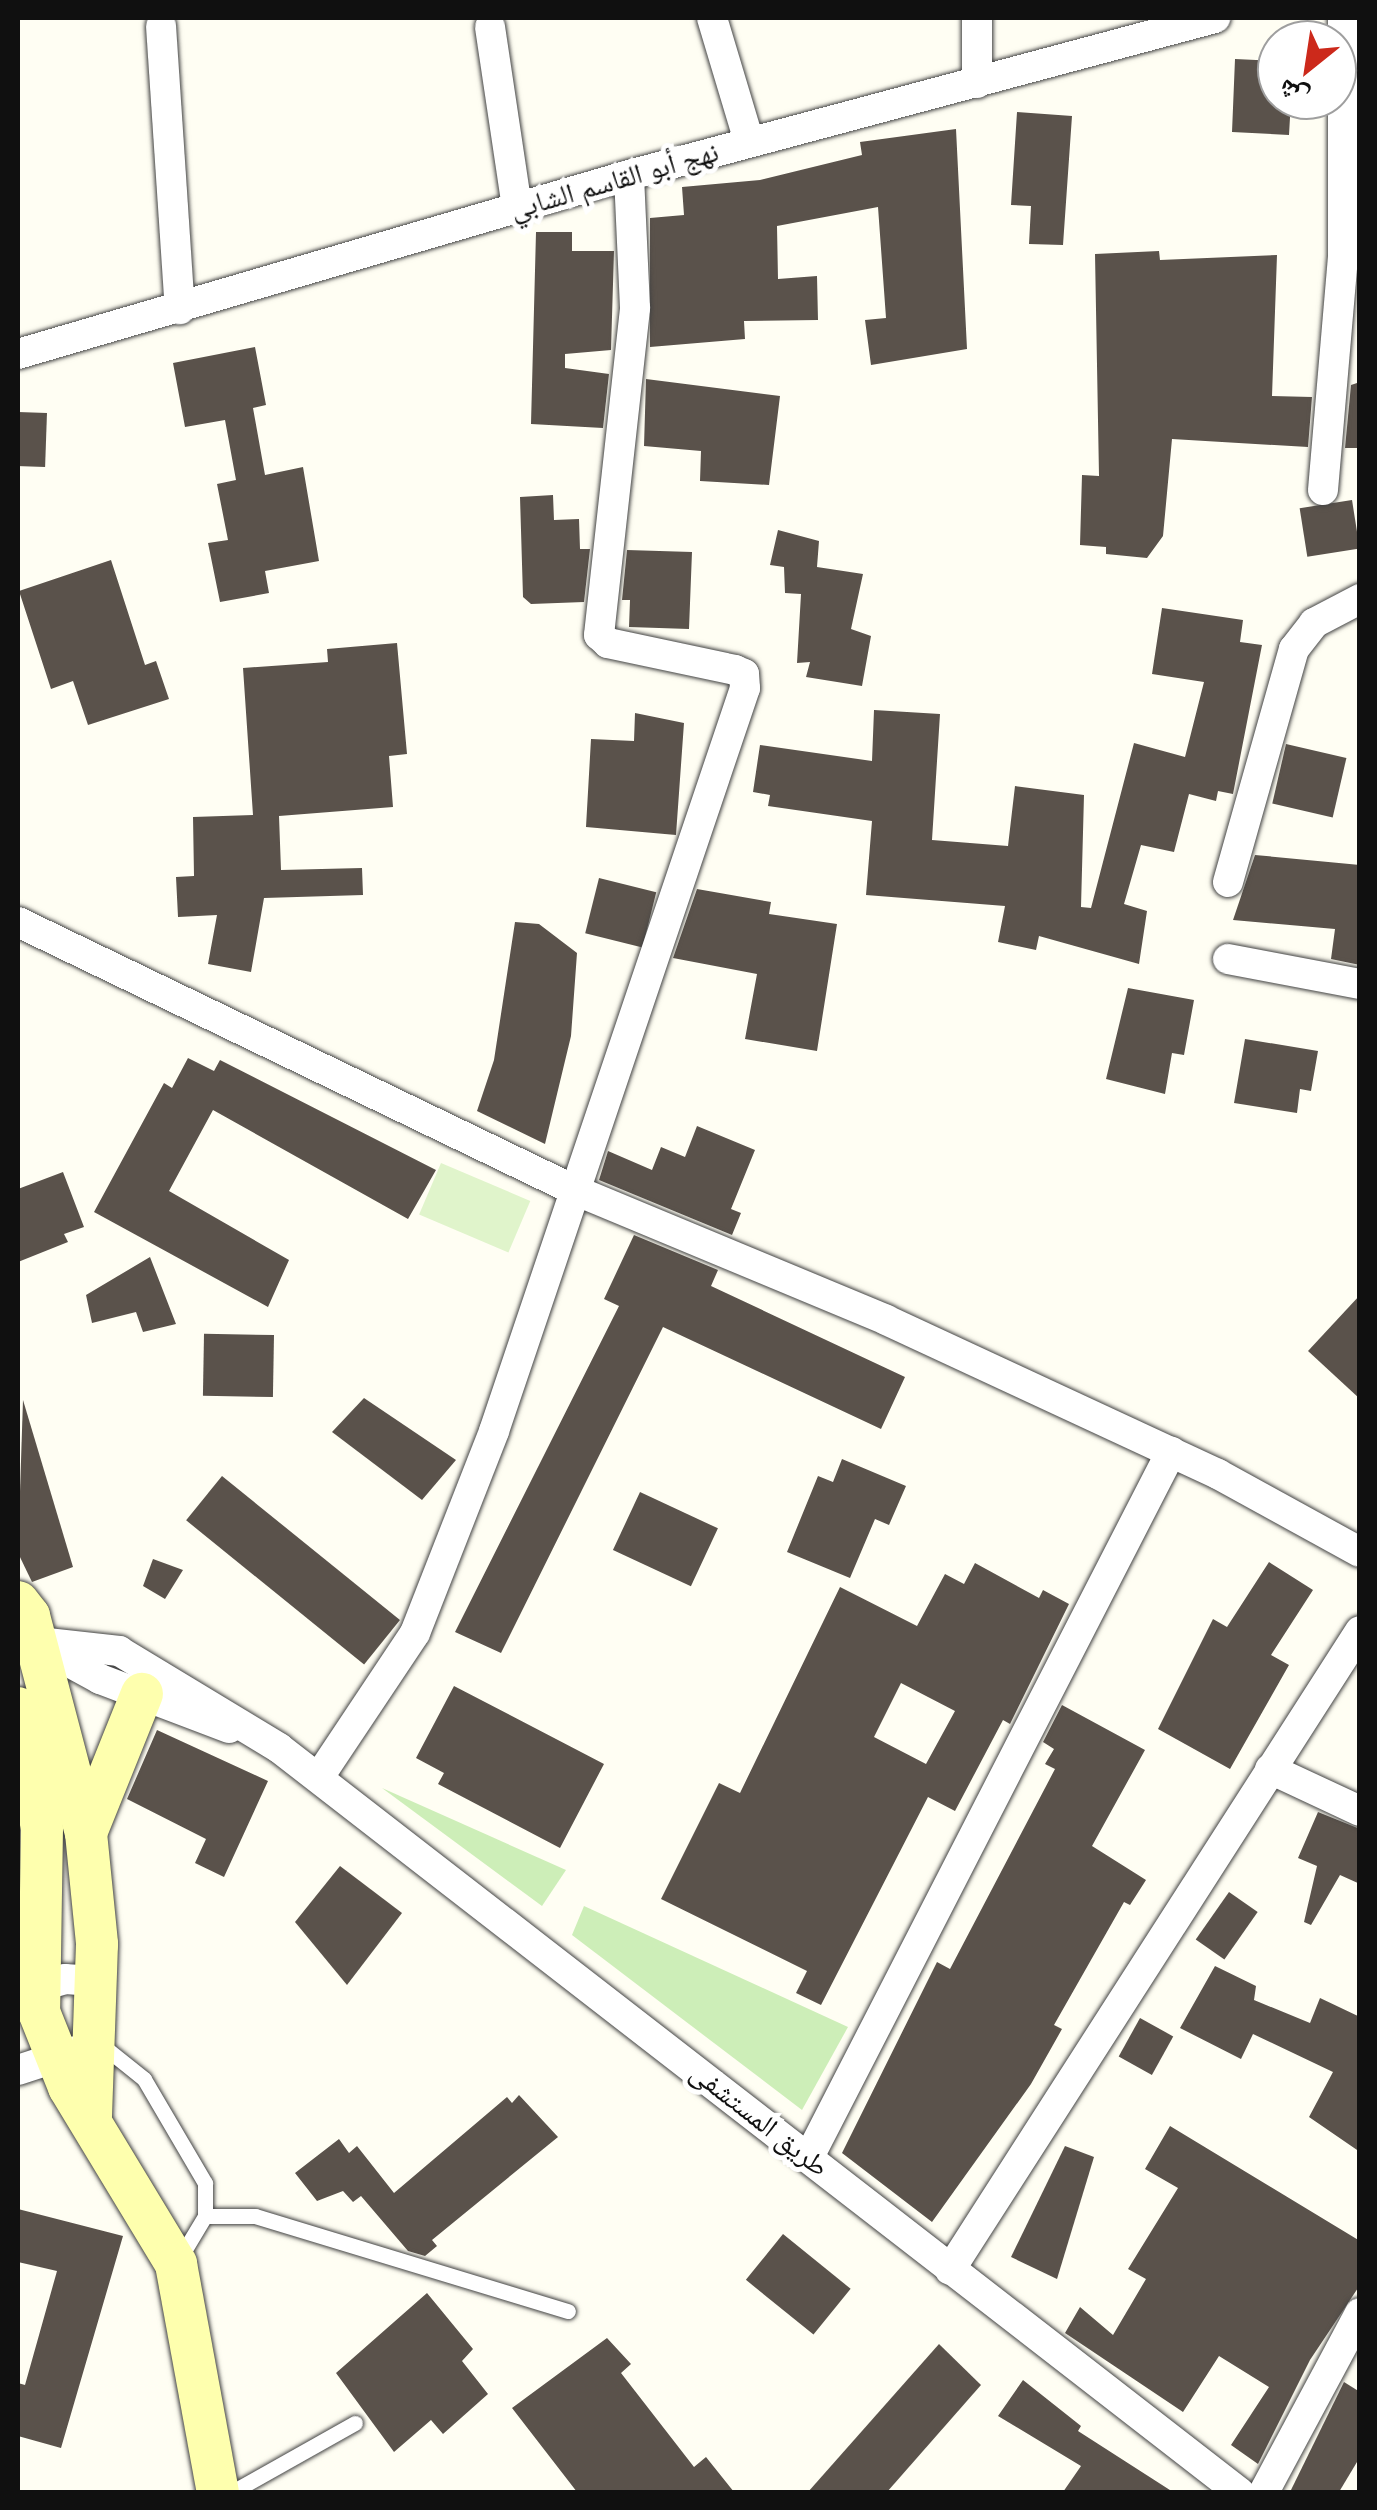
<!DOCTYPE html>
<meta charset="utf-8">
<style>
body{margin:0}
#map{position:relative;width:1377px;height:2510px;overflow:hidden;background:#fffef3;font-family:Lora,"Noto Naskh Arabic",serif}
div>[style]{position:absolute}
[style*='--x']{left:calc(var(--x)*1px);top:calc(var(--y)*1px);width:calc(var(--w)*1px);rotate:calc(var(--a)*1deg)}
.green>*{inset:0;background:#cdeeb8}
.pitch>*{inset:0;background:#e0f4cb;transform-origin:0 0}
.building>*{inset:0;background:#5a524b;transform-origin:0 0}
.roads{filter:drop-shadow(0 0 2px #434343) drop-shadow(0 0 2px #434343)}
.lane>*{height:15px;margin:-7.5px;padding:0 7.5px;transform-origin:7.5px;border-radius:7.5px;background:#fff}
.street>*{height:30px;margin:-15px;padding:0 15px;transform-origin:15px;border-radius:15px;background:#fff}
.secondary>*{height:42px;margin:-21px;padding:0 21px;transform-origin:21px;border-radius:21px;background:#feffae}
span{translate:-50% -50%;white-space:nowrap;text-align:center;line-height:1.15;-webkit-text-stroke:10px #fff;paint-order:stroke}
.street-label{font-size:28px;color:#101010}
.frame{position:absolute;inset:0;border:20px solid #101010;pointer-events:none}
.north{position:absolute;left:1257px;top:20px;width:100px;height:100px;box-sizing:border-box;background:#fff;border:2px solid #9f9f9f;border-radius:50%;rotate:210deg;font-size:28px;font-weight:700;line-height:40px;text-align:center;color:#101010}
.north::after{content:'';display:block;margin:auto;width:35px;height:45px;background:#cc291b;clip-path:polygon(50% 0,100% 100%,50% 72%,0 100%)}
</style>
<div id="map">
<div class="green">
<i style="clip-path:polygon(382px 1788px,566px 1870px,542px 1906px)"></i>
<i style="clip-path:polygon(584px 1906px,848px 2027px,802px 2110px,572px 1935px)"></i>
</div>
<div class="pitch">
<i style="left:441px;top:1163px;width:97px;height:56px;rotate:23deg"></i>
</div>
<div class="building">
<i style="clip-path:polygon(1235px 59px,1277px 61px,1277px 100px,1291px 100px,1289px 135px,1232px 132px)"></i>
<i style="clip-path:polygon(1017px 112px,1072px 116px,1063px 245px,1029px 244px,1031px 206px,1011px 205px)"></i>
<i style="clip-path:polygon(956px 129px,967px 349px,871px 365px,865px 320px,886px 318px,878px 207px,777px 226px,778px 279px,817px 276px,818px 320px,744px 321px,745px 339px,650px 347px,650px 218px,684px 215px,682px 187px,760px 180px,862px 155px,860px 142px)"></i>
<i style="clip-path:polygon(536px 232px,572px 232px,572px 251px,614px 251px,611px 350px,565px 354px,565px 368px,609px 374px,603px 428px,531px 424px)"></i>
<i style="clip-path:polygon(1159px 251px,1160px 260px,1277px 255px,1272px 396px,1312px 397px,1308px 447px,1172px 439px,1163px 536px,1147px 558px,1106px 554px,1106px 547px,1080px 545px,1082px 475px,1099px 476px,1095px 254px)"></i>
<i style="clip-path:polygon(255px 347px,266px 405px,253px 408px,265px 475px,303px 467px,319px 561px,265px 571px,269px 593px,220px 602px,208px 543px,228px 540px,217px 484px,236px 480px,225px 420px,185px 427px,173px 363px)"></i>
<i style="clip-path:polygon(646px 379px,780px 396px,769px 485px,700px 481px,701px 451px,644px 446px)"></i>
<i style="clip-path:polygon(1360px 382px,1360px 448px,1345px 448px,1351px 385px)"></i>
<i style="left:18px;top:412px;width:29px;height:54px;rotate:2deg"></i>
<i style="clip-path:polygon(553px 495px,554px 520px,579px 519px,580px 549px,590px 549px,584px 602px,531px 604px,523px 597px,520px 497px)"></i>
<i style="left:1352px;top:500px;width:49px;height:53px;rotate:81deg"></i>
<i style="clip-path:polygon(778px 530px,819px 541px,817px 567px,863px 574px,851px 629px,871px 636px,862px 686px,806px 677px,810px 662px,797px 663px,801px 594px,785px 593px,784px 567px,770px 565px)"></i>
<i style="clip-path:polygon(627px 550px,692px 552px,689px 629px,629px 627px,630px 600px,622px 600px)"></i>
<i style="clip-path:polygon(111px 560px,145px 665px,156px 661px,169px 699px,88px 725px,73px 681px,51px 689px,19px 591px)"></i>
<i style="clip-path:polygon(1162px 608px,1243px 620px,1240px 642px,1262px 645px,1233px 794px,1218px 791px,1216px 801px,1189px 794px,1174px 852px,1141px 845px,1124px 904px,1147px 911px,1139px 964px,1039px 936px,1036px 950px,998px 942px,1005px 906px,866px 895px,872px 821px,768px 806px,770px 795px,753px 792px,760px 745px,872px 761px,874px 710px,940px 714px,932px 840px,1008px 846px,1015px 786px,1084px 795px,1081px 907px,1091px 908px,1134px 743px,1185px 757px,1204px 682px,1152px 674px)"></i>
<i style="clip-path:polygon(397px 643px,407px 754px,389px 756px,393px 807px,279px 816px,281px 870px,362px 868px,363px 895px,264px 898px,251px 972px,208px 964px,217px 915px,178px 917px,176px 877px,194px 876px,193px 817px,253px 815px,243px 668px,328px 662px,327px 649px)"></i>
<i style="clip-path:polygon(635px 713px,684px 723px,676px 835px,586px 827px,591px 739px,634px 741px)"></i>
<i style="left:1286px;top:744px;width:62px;height:61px;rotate:13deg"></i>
<i style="clip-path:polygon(1255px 855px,1360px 865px,1360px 965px,1331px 959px,1335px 929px,1233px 920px)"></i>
<i style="left:599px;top:878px;width:59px;height:57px;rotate:14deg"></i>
<i style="clip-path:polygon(697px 889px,771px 902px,769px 914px,837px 924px,817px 1051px,745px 1039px,757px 974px,673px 958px)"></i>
<i style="clip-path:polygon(515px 922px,539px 924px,577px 953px,571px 1036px,545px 1144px,477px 1111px,494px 1060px)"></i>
<i style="clip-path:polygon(1128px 988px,1194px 1000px,1184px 1055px,1172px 1053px,1165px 1094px,1106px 1079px)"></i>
<i style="clip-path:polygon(1245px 1039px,1318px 1051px,1311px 1091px,1300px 1089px,1297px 1113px,1234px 1103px)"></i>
<i style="clip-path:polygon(188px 1058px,214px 1071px,220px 1060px,436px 1170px,408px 1219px,213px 1110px,169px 1191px,289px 1260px,268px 1307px,94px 1212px,164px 1083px,172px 1088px)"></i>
<i style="clip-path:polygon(697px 1126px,755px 1150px,731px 1209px,741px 1213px,732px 1235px,599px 1180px,608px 1151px,652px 1170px,661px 1147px,685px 1157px)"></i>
<i style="clip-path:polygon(63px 1172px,84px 1227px,64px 1234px,68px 1242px,18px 1262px,18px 1189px)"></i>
<i style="clip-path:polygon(634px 1235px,718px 1270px,711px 1286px,905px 1377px,881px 1429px,663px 1327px,501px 1653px,455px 1632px,619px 1306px,604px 1299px)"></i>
<i style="clip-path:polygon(150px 1257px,176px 1324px,143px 1332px,136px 1312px,92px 1323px,86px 1295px)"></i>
<i style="clip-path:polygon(1360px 1295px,1360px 1399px,1308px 1351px)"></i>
<i style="left:274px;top:1335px;width:62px;height:70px;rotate:91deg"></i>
<i style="clip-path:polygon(364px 1398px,456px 1460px,422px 1500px,332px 1432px)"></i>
<i style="clip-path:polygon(23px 1400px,73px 1567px,32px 1582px,18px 1553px)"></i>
<i style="clip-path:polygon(842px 1459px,906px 1486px,889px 1525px,875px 1519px,850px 1578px,787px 1552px,818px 1476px,833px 1482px)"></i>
<i style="left:222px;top:1476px;width:229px;height:57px;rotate:39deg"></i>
<i style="left:640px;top:1492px;width:86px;height:64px;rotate:25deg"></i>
<i style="clip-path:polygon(153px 1559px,183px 1570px,165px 1599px,143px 1586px)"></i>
<i style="clip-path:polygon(1269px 1562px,1313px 1590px,1271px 1655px,1289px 1665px,1230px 1769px,1158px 1729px,1213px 1619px,1227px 1627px)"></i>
<i style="clip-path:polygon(evenodd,975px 1563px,1039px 1598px,1043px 1590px,1069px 1604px,1010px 1724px,1003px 1720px,955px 1811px,928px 1797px,821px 2005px,796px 1993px,807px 1971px,661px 1899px,719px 1783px,740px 1793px,840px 1587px,917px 1626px,945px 1574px,964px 1584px,975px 1563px,901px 1683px,955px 1711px,926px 1764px,874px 1737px,901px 1683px)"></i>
<i style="clip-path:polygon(454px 1686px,604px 1764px,560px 1848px,438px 1784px,444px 1773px,416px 1758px)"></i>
<i style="clip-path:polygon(1062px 1705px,1145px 1750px,1092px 1846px,1146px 1880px,1130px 1905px,1124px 1902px,1054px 2025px,1062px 2029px,1031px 2084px,932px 2222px,842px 2153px,937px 1962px,950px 1969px,1055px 1769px,1045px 1764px,1054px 1749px,1043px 1742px)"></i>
<i style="clip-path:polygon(157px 1730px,268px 1781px,224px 1877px,195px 1863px,206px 1839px,127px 1799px)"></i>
<i style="clip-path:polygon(1318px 1812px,1360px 1829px,1360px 1884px,1340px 1875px,1311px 1925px,1304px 1922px,1317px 1866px,1298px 1858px)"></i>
<i style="clip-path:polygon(340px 1866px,402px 1913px,347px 1985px,295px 1922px)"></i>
<i style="left:1229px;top:1892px;width:35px;height:58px;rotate:35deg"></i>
<i style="clip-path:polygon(1215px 1966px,1256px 1986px,1254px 2000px,1310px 2023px,1320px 1998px,1360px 2017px,1360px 2152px,1309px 2117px,1333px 2072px,1253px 2034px,1241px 2059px,1180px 2028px)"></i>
<i style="left:1140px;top:2018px;width:38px;height:44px;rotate:29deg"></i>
<i style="clip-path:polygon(519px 2095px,558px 2137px,432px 2240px,437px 2246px,425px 2256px,408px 2251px,361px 2196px,353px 2202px,343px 2191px,317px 2201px,295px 2173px,339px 2139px,349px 2153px,357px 2146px,394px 2193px,507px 2097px,512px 2103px)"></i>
<i style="clip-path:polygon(1170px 2126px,1360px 2241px,1360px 2285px,1310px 2360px,1258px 2464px,1231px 2445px,1269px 2387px,1219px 2356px,1183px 2412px,1065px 2333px,1080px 2307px,1113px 2335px,1146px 2279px,1128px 2269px,1178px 2188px,1145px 2169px)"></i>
<i style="clip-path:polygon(1065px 2146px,1094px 2157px,1057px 2279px,1011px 2257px)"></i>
<i style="clip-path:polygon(18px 2209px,123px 2236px,61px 2448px,18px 2436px,18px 2383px,25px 2385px,57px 2271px,18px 2262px)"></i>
<i style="left:783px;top:2234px;width:87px;height:59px;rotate:39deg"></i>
<i style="clip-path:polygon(427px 2293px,473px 2349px,462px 2361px,488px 2394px,443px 2434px,431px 2420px,394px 2452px,336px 2373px)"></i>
<i style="clip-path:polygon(607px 2338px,631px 2364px,621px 2373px,694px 2467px,706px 2457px,734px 2492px,577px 2492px,512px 2408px)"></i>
<i style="clip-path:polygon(939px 2344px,981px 2385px,887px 2492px,808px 2492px)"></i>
<i style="clip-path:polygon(1023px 2380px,1081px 2426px,1078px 2431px,1173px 2492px,1063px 2492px,1081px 2466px,998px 2416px)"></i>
<i style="clip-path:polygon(1344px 2382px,1360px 2392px,1360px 2457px,1339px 2492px,1290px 2492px)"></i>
</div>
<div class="roads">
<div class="lane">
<i style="--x:98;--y:2042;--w:59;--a:38.8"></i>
<i style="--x:144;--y:2079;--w:121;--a:59.6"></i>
<i style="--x:205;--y:2183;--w:33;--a:90"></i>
<i style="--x:205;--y:2216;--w:52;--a:121"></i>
<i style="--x:205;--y:2216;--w:50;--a:0"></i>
<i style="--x:255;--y:2216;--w:327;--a:16.9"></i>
<i style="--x:232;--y:2492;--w:141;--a:-29.3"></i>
</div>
<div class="street">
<i style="--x:712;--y:18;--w:128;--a:73.3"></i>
<i style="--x:161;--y:26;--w:284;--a:86.2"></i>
<i style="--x:490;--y:27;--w:182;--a:81.5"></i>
<i style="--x:977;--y:83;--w:65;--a:-90"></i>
<i style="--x:18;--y:354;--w:637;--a:-16.33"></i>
<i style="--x:629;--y:175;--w:607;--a:-15"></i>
<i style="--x:1323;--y:490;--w:235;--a:-85.1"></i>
<i style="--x:1343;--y:256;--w:238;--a:-90"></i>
<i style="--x:1228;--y:882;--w:242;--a:-74.2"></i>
<i style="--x:1294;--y:649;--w:33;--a:-52"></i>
<i style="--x:1314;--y:623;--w:52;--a:-27.6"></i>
<i style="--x:18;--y:922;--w:615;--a:25.73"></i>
<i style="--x:572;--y:1189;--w:340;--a:22.6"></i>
<i style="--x:886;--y:1320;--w:366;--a:24.9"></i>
<i style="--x:1218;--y:1474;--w:162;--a:28.8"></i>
<i style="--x:1228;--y:959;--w:134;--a:10.7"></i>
<i style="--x:20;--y:1640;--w:100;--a:6.3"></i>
<i style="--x:119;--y:1651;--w:187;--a:31.2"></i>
<i style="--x:279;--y:1748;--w:1215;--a:37.78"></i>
<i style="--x:38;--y:1645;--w:71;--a:28.7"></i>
<i style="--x:100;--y:1679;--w:138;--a:20.8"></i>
<i style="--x:1270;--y:1769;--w:99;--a:25"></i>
<i style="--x:319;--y:1777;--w:173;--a:-56.3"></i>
<i style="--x:415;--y:1633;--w:217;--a:-68.6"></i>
<i style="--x:494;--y:1431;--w:784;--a:-71.33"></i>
<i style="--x:745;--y:688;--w:14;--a:-94"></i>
<i style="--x:744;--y:674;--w:10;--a:-156"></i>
<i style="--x:735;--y:670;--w:130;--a:-168"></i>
<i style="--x:608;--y:643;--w:12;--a:-138"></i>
<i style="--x:599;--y:635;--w:329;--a:-83.7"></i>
<i style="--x:635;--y:308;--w:133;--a:-92.6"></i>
<i style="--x:18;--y:1993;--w:49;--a:-16.6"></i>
<i style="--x:65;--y:1979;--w:29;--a:4"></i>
<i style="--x:18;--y:2070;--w:61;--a:-18.1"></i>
<i style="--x:809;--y:2157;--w:793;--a:-62.82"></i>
<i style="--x:950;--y:2270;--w:759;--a:-57.31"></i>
<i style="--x:1264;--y:2492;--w:203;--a:-61.8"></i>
</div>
<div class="secondary">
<i style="--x:18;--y:1602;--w:18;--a:52"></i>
<i style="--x:29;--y:1616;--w:224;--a:75.3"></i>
<i style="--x:86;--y:1833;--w:112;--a:84.3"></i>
<i style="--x:97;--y:1944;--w:174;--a:92"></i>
<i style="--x:18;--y:1708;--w:122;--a:78.7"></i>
<i style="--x:42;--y:1828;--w:184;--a:90.9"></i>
<i style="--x:39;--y:2012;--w:81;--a:68.2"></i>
<i style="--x:69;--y:2087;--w:207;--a:58.8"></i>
<i style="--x:176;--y:2264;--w:232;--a:79.6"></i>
<i style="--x:86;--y:1833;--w:150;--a:-68.1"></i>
</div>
</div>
<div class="street-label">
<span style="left:614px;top:180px;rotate:-16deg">نهج أبو القاسم الشابي</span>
<span style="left:760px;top:2119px;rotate:38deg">طريق المستشفى</span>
</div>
<div class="frame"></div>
<div class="north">ش</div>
</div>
